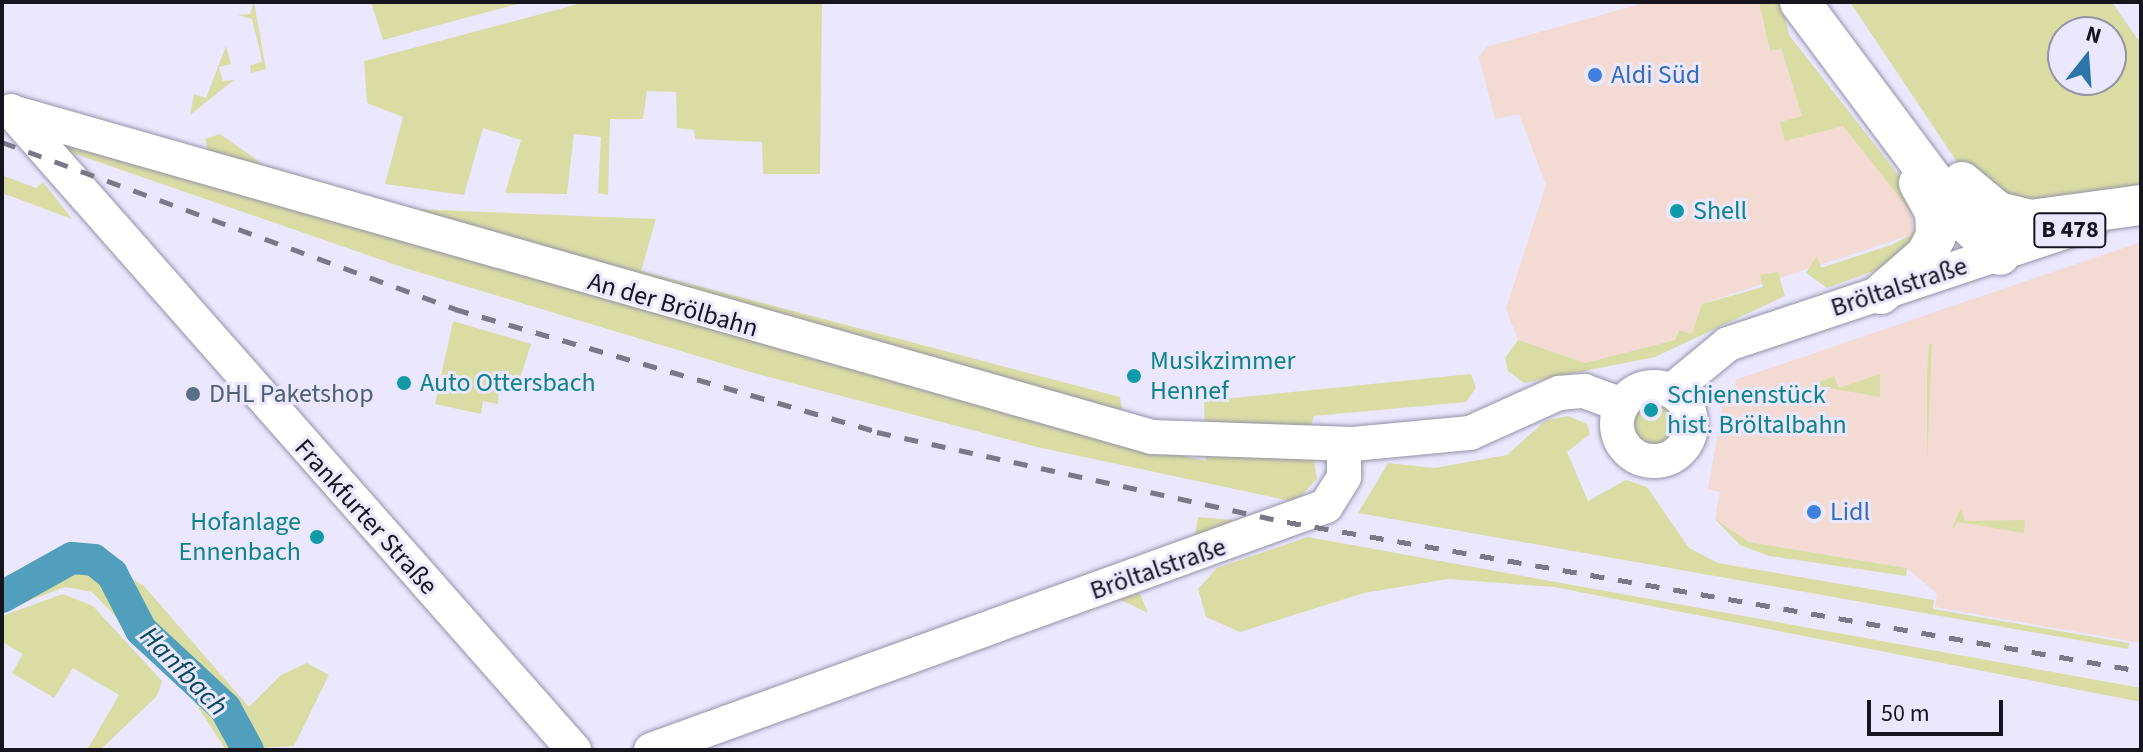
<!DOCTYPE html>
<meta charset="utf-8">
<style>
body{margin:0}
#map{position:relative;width:2143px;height:752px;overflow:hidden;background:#eae7fe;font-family:"Source Sans 3",sans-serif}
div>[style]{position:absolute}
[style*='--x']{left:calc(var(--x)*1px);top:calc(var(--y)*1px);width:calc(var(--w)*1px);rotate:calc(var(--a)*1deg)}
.commercial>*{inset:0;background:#f3dad2}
.green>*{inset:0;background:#d9dda4}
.round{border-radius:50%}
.river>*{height:32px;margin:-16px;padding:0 16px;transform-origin:16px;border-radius:16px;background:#519ebd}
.roads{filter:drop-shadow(0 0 2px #9492a7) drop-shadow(0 0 2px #9492a7)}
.major>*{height:34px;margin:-17px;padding:0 17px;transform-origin:17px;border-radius:17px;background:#fff}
.major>.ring{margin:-17px;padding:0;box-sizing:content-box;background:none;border:34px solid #fff;border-radius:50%}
.highway>*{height:40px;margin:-20px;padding:0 20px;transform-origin:20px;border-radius:20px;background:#fff}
.rail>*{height:5px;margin-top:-2.5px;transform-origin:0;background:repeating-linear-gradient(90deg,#7a7887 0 14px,transparent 0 28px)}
.dots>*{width:22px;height:22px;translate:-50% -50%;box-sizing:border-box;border:4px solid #eae7fe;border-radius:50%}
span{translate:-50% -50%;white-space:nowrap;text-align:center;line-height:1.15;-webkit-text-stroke:6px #eae7fe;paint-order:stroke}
.shield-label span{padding:2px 6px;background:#eae7fe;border:2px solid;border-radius:6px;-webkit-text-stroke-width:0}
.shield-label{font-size:24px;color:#16141c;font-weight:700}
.shop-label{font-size:26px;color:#366cbe}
.left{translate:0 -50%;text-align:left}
.culture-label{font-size:26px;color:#0d838f}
.right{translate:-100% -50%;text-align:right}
.street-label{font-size:26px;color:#16141c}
.service-label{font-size:26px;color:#4e5e75}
.water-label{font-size:28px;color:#064a60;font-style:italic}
.frame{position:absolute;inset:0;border:4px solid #16141c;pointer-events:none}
.north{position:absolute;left:2047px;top:16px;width:80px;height:80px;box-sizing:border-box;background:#eae7fe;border:2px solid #9593a4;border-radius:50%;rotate:17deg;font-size:22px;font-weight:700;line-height:32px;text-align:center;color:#16141c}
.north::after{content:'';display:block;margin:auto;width:28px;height:36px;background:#2b76a9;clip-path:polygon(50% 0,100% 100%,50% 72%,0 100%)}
.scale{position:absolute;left:1867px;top:700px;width:136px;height:36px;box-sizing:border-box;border:4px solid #16141c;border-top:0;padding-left:10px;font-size:24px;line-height:28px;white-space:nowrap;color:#16141c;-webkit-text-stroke:6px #eae7fe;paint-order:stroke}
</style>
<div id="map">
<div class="commercial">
<i style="clip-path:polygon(1647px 2px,1759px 2px,1770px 50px,1781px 48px,1802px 116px,1843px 126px,1911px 211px,1913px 234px,1702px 304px,1692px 335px,1679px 330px,1675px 340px,1585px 363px,1518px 340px,1506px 309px,1546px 185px,1519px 114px,1495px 119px,1479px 57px,1486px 47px)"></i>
<i style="clip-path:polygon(2141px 242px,2141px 643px,1935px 607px,1937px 594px,1907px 568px,1749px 542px,1715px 519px,1720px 492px,1708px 489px,1724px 397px,1738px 399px,1735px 380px)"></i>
</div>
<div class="green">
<i style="clip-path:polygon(254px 2px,266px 69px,251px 73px,250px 65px,262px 62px,259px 47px,252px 19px,238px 15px,250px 14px)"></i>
<i style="clip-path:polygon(371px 2px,525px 2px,383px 40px)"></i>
<i style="clip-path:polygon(586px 2px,822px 2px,820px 174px,763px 174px,762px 142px,695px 139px,694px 130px,677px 128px,676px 92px,647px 91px,643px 119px,610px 119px,608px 195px,598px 193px,601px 137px,574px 134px,567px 194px,505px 193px,521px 140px,483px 128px,464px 195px,385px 184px,403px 117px,367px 103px,364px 61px)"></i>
<i style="clip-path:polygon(1759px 2px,1782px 2px,1789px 35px,1925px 209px,1926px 236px,1885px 267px,1827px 288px,1806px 273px,1817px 256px,1821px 268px,1891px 245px,1913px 234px,1916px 218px,1843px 126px,1785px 141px,1780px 122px,1802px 116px,1781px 48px,1770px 51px)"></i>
<i style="clip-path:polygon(evenodd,1850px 2px,2112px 2px,2141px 44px,2141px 184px,2029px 213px,1959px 165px,1850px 2px,2063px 32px,2111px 32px,2111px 80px,2063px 80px,2063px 32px)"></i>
<i style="clip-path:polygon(226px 46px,231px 64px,219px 67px,223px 81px,234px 80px,190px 115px,194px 94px,206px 98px)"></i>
<i style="clip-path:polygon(220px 134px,264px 165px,412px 209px,656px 219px,641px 271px,1120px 397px,1128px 444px,1206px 461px,1204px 401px,1471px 374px,1476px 388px,1466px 402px,1314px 416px,1309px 432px,1317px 479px,1295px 502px,1037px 447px,757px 374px,405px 268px,58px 148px,51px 136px,209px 155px,205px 139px)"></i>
<i style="clip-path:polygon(2px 175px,36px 188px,43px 182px,72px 219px,2px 193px)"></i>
<i style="clip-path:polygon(1778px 272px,1785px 296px,1655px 357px,1524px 383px,1508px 371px,1505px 358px,1518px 340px,1585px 363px,1675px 340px,1679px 330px,1692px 334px,1702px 304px,1763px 287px,1760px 275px)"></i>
<i style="clip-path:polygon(453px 321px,531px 344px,516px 391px,499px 388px,498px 404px,483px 401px,481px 414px,435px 404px)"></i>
<i style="clip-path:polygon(1929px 344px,1932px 344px,1927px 458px,1927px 377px)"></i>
<i style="clip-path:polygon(1880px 374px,1880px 397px,1813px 385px,1834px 376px,1839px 388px)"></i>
<i class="round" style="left:1629px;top:398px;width:50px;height:50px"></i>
<i style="clip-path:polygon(1568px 416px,1587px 424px,1590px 434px,1567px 452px,1588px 501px,1626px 480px,1647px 487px,1689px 548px,1718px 563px,1934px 600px,1933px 609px,2129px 643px,2128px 649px,1358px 513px,1388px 463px,1434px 468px,1507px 455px,1545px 421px)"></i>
<i style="clip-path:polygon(1961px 508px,1965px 521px,2025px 520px,2024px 533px,1958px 522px,1951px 531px)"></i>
<i style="clip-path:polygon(1198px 517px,1233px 520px,1233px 524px,1195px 536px)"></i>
<i style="clip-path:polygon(1715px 519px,1749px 542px,1907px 568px,1906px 576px,1769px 556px,1740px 545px)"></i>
<i style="clip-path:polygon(1308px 537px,2141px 688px,2141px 702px,1554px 587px,1448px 579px,1364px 593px,1240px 632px,1206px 617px,1198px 589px,1217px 568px)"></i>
<i style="clip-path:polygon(87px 552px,144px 586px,249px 707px,281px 675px,307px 663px,329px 675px,294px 746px,226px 750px,190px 695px,92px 592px,65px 587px,2px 611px,2px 581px,16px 581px,51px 557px)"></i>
<i style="clip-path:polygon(63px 594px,93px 606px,162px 681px,157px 696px,100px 750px,87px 750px,119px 695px,73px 668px,54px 698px,12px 673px,23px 654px,2px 642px,2px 616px)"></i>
<i style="clip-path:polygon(1140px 594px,1148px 613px,1119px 599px,1138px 594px)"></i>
</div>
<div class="river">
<i style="--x:2;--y:597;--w:80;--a:-29.1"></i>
<i style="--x:72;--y:558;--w:22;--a:5"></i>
<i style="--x:94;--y:560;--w:23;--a:38"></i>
<i style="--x:112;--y:574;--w:63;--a:62.6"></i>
<i style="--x:141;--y:630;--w:115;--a:42.9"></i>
<i style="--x:225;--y:708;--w:48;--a:61.3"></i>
</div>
<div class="roads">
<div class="major">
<i style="--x:11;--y:111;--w:852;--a:48.62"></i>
<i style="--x:12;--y:112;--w:1185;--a:15.91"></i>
<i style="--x:1152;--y:437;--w:201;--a:2"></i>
<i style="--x:1353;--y:444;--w:118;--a:-5.4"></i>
<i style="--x:1470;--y:433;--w:98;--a:-24.2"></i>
<i style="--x:1559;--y:393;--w:25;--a:-5"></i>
<i style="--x:1584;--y:391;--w:40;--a:20.2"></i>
<i class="ring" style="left:1617px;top:387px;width:40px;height:40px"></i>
<i style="--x:1671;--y:391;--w:74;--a:-39.5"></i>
<i style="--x:1728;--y:344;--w:383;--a:-18.4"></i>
<i style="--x:651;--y:750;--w:718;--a:-19.87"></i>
<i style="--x:1326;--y:506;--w:34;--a:-58"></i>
<i style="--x:1344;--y:477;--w:33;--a:-90"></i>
</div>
<div class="highway">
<i style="--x:1800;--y:2;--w:268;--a:53.3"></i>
<i style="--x:1960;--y:217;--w:55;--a:43.5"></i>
<i style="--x:1962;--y:182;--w:47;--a:39.8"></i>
<i style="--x:1998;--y:212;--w:33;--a:14"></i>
<i style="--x:2030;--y:220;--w:112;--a:-7.7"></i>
<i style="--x:1881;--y:294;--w:60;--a:-40.9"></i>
<i style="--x:1926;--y:255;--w:21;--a:-62"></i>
<i style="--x:1936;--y:236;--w:24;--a:-92"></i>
<i style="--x:1935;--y:212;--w:33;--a:-119"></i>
</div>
</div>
<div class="rail">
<i style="--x:2;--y:142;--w:483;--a:20.2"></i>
<i style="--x:455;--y:309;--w:440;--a:16.2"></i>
<i style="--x:877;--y:432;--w:420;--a:12.4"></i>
<i style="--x:1287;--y:522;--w:867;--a:9.9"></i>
</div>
<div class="dots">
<i style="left:1595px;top:75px;background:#3f7fe0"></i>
<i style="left:1677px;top:211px;background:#0f9aa8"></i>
<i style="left:1134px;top:376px;background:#0f9aa8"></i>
<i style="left:404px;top:383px;background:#0f9aa8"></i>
<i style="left:193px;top:394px;background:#5c6f8a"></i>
<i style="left:1651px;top:410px;background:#0f9aa8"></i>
<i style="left:1814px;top:512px;background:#3f7fe0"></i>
<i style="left:317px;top:537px;background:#0f9aa8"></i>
</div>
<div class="shield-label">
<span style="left:2070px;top:230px">B 478</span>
</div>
<div class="shop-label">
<span class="left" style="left:1611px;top:75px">Aldi Süd</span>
<span class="left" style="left:1830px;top:512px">Lidl</span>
</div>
<div class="culture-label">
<span class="left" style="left:1693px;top:211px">Shell</span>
<span class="left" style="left:1150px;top:376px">Musikzimmer<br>Hennef</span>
<span class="left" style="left:420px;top:383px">Auto Ottersbach</span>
<span class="left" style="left:1667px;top:410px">Schienenstück<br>hist. Bröltalbahn</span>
<span class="right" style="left:301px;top:537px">Hofanlage<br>Ennenbach</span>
</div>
<div class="street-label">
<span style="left:1899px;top:287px;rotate:-18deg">Bröltalstraße</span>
<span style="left:673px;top:305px;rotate:16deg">An der Brölbahn</span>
<span style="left:366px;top:517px;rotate:48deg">Frankfurter Straße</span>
<span style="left:1158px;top:569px;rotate:-19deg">Bröltalstraße</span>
</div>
<div class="service-label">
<span class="left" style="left:209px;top:394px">DHL Paketshop</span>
</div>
<div class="water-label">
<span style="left:184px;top:671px;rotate:46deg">Hanfbach</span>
</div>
<div class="frame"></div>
<div class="north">N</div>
<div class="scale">50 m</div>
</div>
